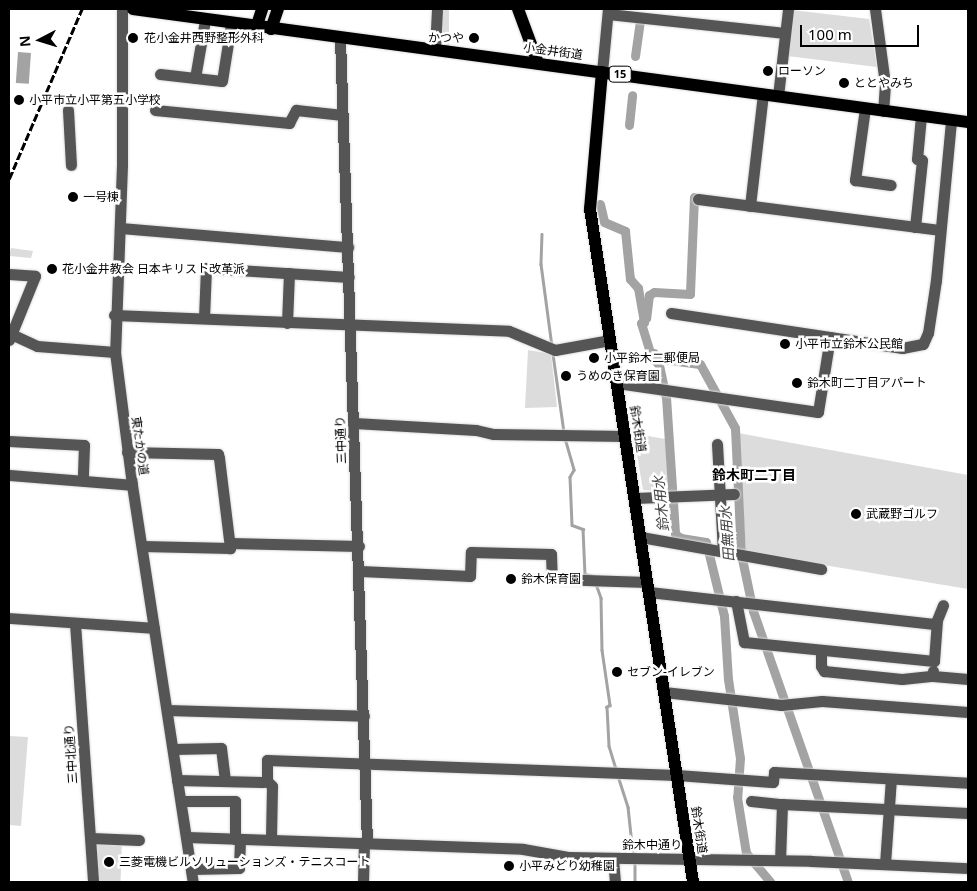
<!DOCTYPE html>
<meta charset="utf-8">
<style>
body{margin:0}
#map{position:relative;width:977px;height:891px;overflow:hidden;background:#fff;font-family:"Noto Sans","Noto Sans JP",sans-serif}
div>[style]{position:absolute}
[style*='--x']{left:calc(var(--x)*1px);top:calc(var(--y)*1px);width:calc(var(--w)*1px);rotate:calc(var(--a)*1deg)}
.green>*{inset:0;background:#dcdcdc;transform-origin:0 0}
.water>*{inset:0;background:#a3a3a3;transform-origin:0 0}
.stream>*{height:2.5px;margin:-1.25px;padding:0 1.25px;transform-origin:1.25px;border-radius:1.25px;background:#a3a3a3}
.canal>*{height:9px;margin:-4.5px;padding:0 4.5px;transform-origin:4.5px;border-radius:4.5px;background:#a3a3a3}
.roads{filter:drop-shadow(0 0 1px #dbdbdb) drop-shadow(0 0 1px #dbdbdb)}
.minor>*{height:11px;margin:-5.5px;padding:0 5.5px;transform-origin:5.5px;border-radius:5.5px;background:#555}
.major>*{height:12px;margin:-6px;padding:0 6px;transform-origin:6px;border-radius:6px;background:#000}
.rail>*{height:2.5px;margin-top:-1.25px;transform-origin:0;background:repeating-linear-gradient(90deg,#000 0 8px,transparent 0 10.5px)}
.dots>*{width:14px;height:14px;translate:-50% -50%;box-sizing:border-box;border:2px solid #fff;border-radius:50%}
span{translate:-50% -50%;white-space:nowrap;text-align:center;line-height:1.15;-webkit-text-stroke:5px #fff;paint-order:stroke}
.shield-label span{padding:1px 4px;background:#fff;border:1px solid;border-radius:4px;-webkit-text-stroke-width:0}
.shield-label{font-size:11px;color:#000;font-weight:700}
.poi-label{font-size:12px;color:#000}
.left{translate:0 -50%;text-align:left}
.right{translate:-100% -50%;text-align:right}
.street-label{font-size:12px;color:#000}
.neighbourhood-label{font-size:14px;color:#000;font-weight:700}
.water-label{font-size:14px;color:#444;font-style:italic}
.frame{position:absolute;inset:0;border:10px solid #000;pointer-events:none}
.north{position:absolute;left:15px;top:15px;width:50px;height:50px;-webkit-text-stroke:4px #fff;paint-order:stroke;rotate:265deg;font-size:14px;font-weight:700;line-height:20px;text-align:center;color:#000}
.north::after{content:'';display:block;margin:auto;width:18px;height:22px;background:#000;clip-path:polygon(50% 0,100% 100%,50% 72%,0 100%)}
.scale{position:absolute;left:800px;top:25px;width:119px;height:22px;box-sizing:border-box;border:2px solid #000;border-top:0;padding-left:6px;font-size:15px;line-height:18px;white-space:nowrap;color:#000;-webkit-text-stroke:4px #fff;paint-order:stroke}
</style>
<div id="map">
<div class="green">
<i style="left:439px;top:9px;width:10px;height:37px"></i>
<i style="clip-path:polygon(792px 10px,869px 19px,877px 67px,787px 56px)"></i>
<i style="clip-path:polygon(11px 248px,33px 251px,31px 258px,9px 256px)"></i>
<i style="clip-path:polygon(528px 350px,551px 354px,557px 407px,525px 408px)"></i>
<i style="clip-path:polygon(738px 433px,968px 475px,968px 589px,746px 552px)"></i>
<i style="clip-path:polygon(637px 434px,665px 439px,669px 491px,643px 490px,634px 437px)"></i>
<i style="clip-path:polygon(9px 736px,28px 737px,21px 826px,9px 825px)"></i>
<i style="left:95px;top:840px;width:27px;height:42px;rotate:2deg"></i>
</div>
<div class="water">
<i style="left:18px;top:52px;width:13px;height:31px;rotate:4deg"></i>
</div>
<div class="stream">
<i style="--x:542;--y:234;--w:30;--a:92"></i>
<i style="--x:541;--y:264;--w:83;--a:82.4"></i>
<i style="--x:553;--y:354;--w:79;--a:82"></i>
<i style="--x:565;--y:438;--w:33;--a:74"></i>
<i style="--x:574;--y:470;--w:8;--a:120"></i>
<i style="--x:570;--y:477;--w:48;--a:87.6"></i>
<i style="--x:572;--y:525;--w:12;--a:20"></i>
<i style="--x:583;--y:529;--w:45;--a:87.5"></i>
<i style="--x:585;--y:574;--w:8;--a:14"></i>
<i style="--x:596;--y:584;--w:15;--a:70"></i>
<i style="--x:601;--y:598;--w:52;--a:88.9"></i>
<i style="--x:602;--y:650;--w:56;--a:81.7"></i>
<i style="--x:610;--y:705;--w:4;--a:146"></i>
<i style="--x:607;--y:707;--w:39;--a:87"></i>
<i style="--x:609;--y:746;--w:24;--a:73"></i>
<i style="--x:618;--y:776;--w:33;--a:72"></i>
<i style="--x:628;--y:807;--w:47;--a:83.9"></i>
<i style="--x:635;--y:861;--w:21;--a:90"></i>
</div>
<div class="canal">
<i style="--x:635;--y:56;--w:35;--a:-82"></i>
<i style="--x:629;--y:125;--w:30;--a:-84"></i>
<i style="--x:694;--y:197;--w:97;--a:92.4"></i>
<i style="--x:690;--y:294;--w:36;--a:-177"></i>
<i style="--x:654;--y:292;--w:6;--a:149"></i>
<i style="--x:649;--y:295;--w:23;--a:97"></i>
<i style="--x:646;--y:318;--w:7;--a:135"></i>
<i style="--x:641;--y:323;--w:34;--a:73"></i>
<i style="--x:651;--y:356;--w:12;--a:48"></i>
<i style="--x:659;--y:365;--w:33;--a:78"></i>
<i style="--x:666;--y:397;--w:137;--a:86.2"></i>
<i style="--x:675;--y:534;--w:7;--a:34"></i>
<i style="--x:681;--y:538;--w:25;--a:9"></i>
<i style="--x:706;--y:542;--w:76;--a:76.3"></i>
<i style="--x:724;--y:616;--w:63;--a:86.4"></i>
<i style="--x:728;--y:679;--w:80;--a:81.4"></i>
<i style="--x:740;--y:758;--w:39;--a:94"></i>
<i style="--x:737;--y:797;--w:57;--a:80.9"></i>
<i style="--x:746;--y:853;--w:38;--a:50"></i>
<i style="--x:600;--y:204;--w:18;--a:77"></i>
<i style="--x:604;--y:222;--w:23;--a:23"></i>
<i style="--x:625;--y:231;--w:48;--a:84.1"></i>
<i style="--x:630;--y:279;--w:12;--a:48"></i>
<i style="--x:638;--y:288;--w:35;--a:80"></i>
<i style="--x:654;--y:353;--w:5;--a:79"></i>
<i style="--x:655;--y:358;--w:45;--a:7.6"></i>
<i style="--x:700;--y:364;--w:73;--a:61.3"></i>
<i style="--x:735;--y:428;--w:126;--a:87.3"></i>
<i style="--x:741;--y:554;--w:58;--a:78.1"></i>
<i style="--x:753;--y:611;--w:287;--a:70.7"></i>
</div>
<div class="roads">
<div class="minor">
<i style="--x:122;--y:9;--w:156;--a:90"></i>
<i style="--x:122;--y:165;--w:187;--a:92.1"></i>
<i style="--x:115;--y:352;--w:134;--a:82.7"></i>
<i style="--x:132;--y:485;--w:402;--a:81.3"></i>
<i style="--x:875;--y:9;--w:76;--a:82.4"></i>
<i style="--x:885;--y:84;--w:27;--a:94"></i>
<i style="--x:608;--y:14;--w:178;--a:6.1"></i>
<i style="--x:340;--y:38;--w:804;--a:88.08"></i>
<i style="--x:435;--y:49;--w:40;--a:-87.1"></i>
<i style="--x:602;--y:72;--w:63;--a:-84.6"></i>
<i style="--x:160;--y:74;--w:62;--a:6.4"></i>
<i style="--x:222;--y:81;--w:58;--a:-81"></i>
<i style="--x:195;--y:78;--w:59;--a:-80.2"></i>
<i style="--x:778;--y:96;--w:88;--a:-83.4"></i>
<i style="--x:865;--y:108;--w:73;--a:97.9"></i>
<i style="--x:855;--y:180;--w:36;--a:8"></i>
<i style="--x:68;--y:110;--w:55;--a:86.9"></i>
<i style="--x:155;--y:110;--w:135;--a:5.5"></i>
<i style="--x:289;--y:123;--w:15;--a:-62"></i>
<i style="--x:296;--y:110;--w:47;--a:6.1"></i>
<i style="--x:698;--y:199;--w:243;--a:7.3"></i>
<i style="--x:750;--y:206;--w:113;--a:-83.4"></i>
<i style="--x:915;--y:227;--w:67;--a:-84"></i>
<i style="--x:922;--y:160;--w:5;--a:-169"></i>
<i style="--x:917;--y:159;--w:43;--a:-84.7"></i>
<i style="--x:120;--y:228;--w:229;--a:4.8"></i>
<i style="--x:9;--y:274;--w:26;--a:4"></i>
<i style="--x:35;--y:276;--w:69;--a:112.1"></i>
<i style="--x:671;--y:313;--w:234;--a:8.6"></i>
<i style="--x:902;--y:348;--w:21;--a:-11"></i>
<i style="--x:923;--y:344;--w:12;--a:-66"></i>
<i style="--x:928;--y:333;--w:54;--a:-81.4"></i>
<i style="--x:936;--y:280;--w:161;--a:-84.6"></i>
<i style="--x:114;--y:315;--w:395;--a:2.3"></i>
<i style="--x:509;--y:331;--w:50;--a:22.4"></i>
<i style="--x:555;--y:350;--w:56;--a:-10.3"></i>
<i style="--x:204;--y:318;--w:50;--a:-87.7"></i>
<i style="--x:206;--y:268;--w:143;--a:3.6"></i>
<i style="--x:287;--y:323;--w:50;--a:-87.7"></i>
<i style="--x:9;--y:333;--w:31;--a:25"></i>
<i style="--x:37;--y:346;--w:78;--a:4.4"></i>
<i style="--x:617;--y:383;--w:203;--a:8.2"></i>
<i style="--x:818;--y:412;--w:76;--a:-80.9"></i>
<i style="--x:354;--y:423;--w:122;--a:3.3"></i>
<i style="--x:476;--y:430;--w:18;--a:13"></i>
<i style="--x:494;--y:434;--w:131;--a:0.9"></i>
<i style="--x:9;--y:441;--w:75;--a:3.1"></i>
<i style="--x:84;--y:445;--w:35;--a:92"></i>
<i style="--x:717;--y:444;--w:107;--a:86.8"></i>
<i style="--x:127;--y:452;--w:91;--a:1.3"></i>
<i style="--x:218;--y:454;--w:4;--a:76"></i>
<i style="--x:219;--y:458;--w:91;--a:83"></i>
<i style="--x:230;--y:548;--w:88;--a:-178.7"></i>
<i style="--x:9;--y:475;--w:123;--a:4.6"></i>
<i style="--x:635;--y:498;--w:99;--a:-2.3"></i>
<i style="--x:641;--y:537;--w:183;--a:10.1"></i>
<i style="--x:230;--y:543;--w:129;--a:1.3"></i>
<i style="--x:360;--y:571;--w:110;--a:2.6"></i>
<i style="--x:470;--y:576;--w:24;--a:-88"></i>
<i style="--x:471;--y:552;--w:80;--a:1.4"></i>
<i style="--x:551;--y:554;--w:23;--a:88"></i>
<i style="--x:552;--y:577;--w:4;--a:34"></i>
<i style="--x:555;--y:579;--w:92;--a:1.9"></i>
<i style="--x:649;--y:592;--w:289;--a:6.4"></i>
<i style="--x:736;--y:601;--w:42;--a:79"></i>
<i style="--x:744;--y:642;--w:191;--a:5.7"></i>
<i style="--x:934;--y:661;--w:41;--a:-85.8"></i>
<i style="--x:937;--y:620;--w:16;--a:-68"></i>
<i style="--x:9;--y:618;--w:145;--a:3.9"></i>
<i style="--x:75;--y:623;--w:260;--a:86"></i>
<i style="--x:821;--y:651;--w:15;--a:90"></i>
<i style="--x:821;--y:666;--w:6;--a:59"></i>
<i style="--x:824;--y:671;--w:78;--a:5.9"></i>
<i style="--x:902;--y:679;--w:31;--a:-6"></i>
<i style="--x:933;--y:671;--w:5;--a:90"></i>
<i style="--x:933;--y:676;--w:35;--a:5"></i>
<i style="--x:664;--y:692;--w:118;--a:6.3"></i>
<i style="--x:781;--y:705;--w:41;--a:-5.6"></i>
<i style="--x:822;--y:701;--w:146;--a:4.3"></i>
<i style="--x:167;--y:710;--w:197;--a:1.7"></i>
<i style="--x:173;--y:749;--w:48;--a:-1.2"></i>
<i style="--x:221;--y:748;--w:33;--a:83"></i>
<i style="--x:177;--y:780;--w:85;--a:1.3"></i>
<i style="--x:262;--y:782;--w:5;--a:-11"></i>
<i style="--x:267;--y:781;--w:21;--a:-90"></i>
<i style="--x:267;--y:760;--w:410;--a:2.1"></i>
<i style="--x:677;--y:775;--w:96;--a:4.2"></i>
<i style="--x:773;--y:782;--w:10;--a:-84"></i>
<i style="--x:774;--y:772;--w:194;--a:3.2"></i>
<i style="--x:267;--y:781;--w:7;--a:45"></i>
<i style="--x:272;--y:786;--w:53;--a:91.1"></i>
<i style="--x:181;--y:801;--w:54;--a:0"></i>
<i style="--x:235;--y:801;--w:38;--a:90"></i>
<i style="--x:751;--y:801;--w:31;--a:6"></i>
<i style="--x:782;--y:804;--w:56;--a:92"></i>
<i style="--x:782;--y:804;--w:186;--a:2.8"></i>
<i style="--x:187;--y:837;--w:336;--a:2"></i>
<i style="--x:523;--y:849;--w:47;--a:9.9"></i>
<i style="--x:569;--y:857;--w:242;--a:0.9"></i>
<i style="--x:811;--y:861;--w:157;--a:2.6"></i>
<i style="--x:91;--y:838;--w:48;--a:2.4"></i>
<i style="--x:613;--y:859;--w:23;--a:85"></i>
<i style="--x:885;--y:864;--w:85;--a:-86"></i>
<i style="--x:191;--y:869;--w:48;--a:-1.2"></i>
<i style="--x:239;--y:868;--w:28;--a:-88"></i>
<i style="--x:363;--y:882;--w:40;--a:-88.6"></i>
</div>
<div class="major">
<i style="--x:133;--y:9;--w:843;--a:7.71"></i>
<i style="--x:518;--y:9;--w:58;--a:69.7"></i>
<i style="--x:256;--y:28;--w:20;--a:-72"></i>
<i style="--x:271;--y:29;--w:21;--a:-71"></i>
<i style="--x:602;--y:72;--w:138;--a:95"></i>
<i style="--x:590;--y:209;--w:681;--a:81.3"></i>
</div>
</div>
<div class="rail">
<i style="--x:9;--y:179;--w:185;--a:-66.8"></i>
</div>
<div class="dots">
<i style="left:133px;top:38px;background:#000"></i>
<i style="left:474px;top:38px;background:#000"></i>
<i style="left:768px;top:71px;background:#000"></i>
<i style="left:844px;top:83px;background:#000"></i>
<i style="left:19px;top:100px;background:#000"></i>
<i style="left:73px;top:197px;background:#000"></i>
<i style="left:52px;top:269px;background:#000"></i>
<i style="left:785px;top:344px;background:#000"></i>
<i style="left:594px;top:358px;background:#000"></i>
<i style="left:566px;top:376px;background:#000"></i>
<i style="left:797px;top:383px;background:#000"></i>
<i style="left:856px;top:514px;background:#000"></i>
<i style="left:511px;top:579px;background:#000"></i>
<i style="left:617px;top:672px;background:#000"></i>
<i style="left:109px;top:862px;background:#000"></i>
<i style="left:509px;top:866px;background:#000"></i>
</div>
<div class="shield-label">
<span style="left:620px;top:74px">15</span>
</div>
<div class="poi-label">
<span class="left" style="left:144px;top:38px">花小金井西野整形外科</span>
<span class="right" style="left:464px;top:38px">かつや</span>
<span class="left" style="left:778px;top:71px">ローソン</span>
<span class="left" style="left:854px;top:83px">ととやみち</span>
<span class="left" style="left:29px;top:100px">小平市立小平第五小学校</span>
<span class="left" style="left:83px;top:197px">一号棟</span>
<span class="left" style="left:62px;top:269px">花小金井教会 日本キリスト改革派</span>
<span class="left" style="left:795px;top:344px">小平市立鈴木公民館</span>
<span class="left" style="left:604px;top:358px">小平鈴木二郵便局</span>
<span class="left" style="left:576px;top:376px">うめのき保育園</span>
<span class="left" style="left:807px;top:383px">鈴木町二丁目アパート</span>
<span class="left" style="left:866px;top:514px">武蔵野ゴルフ</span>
<span class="left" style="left:521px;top:579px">鈴木保育園</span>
<span class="left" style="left:627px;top:672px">セブン-イレブン</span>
<span class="left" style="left:119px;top:862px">三菱電機ビルソリューションズ・テニスコート</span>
<span class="left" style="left:519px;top:866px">小平みどり幼稚園</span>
</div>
<div class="street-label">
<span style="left:553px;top:51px;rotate:8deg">小金井街道</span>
<span style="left:638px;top:429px;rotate:81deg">鈴木街道</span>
<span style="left:341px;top:440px;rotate:-92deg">三中通り</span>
<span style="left:140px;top:446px;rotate:82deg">東たかの道</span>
<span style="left:71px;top:754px;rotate:-94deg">三中北通り</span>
<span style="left:699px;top:830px;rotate:81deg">鈴木街道</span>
<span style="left:652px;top:845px">鈴木中通り</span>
</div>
<div class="neighbourhood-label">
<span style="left:754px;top:475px">鈴木町二丁目</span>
</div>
<div class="water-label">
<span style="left:661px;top:504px;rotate:-96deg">鈴木用水</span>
<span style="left:727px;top:534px;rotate:-94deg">田無用水</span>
</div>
<div class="frame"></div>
<div class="north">N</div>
<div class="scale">100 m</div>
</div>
